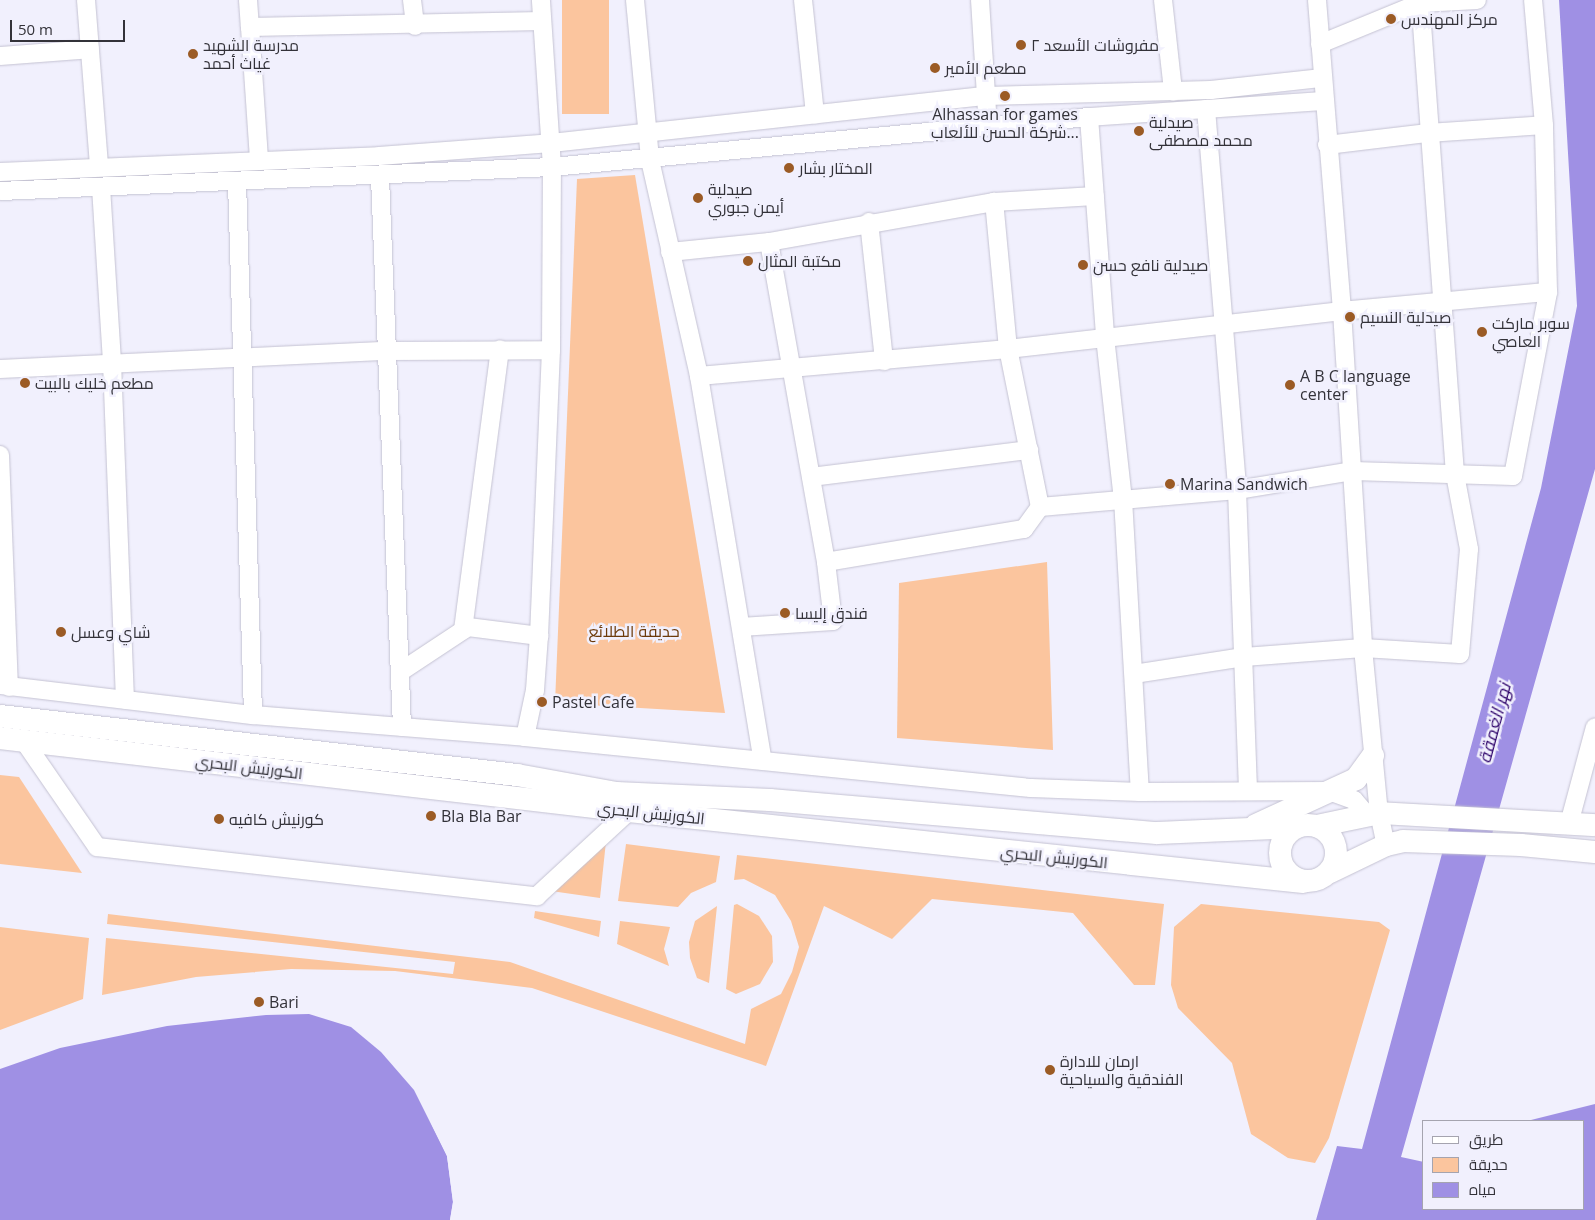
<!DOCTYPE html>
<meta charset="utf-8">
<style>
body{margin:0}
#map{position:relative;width:1595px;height:1220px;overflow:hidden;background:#f1f0fd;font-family:"Open Sans",Cairo,sans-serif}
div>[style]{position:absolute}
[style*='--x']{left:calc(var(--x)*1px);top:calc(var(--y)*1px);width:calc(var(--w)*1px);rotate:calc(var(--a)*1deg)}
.green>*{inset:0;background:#fbc59e;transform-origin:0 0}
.water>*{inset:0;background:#9f90e4}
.pier>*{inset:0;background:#f1f0fd}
.roads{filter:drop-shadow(0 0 1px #c4c2d2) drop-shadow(0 0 1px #c4c2d2)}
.minor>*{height:18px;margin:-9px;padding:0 9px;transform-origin:9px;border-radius:9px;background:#fff}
.major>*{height:22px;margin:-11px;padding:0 11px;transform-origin:11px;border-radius:11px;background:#fff}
.major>.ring{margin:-11px;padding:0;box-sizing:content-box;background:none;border:22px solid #fff;border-radius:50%}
.dots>*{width:14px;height:14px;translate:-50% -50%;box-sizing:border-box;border:2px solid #f1f0fd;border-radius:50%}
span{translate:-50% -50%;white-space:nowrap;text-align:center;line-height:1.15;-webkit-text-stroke:5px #f1f0fd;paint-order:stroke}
.poi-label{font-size:16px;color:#333239}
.left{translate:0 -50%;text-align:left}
.park-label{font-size:16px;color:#6c3a0a}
.street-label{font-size:16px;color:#333239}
.water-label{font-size:18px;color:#30066c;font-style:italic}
.legend{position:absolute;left:1422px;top:1120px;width:162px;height:90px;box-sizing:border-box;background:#f1f0fd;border:1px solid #a5a4af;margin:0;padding:6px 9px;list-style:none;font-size:15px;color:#333239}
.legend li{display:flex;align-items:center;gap:10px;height:25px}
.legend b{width:25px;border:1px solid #a5a4af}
.scale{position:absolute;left:10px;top:20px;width:115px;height:22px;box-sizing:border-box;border:2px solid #333239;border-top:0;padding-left:6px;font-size:15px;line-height:18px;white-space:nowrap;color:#333239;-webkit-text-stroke:4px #f1f0fd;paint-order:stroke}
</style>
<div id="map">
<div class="green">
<i style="left:562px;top:0;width:47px;height:114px"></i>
<i style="clip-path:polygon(635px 175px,725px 713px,555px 703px,577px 179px)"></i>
<i style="clip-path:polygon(1047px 562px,1053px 750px,897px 738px,899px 583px)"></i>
<i style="clip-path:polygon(0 775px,19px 777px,82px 873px,0 864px)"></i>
<i style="clip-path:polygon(607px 832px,600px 898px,544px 890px)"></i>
<i style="clip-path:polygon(626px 844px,720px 856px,716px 882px,691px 893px,678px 907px,618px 901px)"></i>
<i style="clip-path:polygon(737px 855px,1164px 904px,1155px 985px,1134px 985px,1073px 913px,932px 899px,892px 939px,824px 906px,766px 1066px,532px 988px,395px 971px,291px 969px,196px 977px,102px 995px,106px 938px,453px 974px,455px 962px,107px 924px,108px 914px,510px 962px,745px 1044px,751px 1009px,781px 994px,792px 972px,799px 947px,791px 921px,775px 895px,744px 879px,734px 880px)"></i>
<i style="clip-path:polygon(737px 904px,759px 916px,772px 936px,773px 962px,760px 984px,736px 994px,726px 989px,734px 905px)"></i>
<i style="clip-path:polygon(1201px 904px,1379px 922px,1390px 930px,1329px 1138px,1315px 1163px,1288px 1158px,1251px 1134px,1232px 1063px,1178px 1008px,1171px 985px,1174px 927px)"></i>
<i style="clip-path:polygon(717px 906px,709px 983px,697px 978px,690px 958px,689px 942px,695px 921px)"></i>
<i style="clip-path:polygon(535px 911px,601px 921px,599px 937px,534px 918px)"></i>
<i style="clip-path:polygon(620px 921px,670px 927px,664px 949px,669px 966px,617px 944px)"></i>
<i style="clip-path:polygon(0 927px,89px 938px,83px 999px,0 1030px)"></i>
</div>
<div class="water">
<i style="clip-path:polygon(1559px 0,1595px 0,1595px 469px,1401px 1157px,1424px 1162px,1424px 1209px,1584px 1209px,1584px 1121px,1527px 1121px,1595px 1104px,1595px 1220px,1316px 1220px,1337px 1146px,1362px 1149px,1541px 488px,1577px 306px)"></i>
<i style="clip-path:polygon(309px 1014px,351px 1027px,381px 1052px,414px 1090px,447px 1156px,453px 1202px,450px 1220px,0 1220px,0 1069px,60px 1048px,167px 1026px,266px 1015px)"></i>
</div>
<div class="pier">
<i style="clip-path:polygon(430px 1121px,449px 1155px,455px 1202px,453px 1220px,450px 1220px,453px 1202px,447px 1156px)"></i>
<i style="clip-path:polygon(1329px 1166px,1331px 1166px,1314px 1220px,1314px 1219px)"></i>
</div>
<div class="roads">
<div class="minor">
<i style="--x:86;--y:0;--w:167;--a:85.5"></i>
<i style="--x:248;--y:0;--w:27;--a:86"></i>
<i style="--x:250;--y:27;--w:292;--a:-1.2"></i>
<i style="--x:412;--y:0;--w:26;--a:83"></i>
<i style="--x:635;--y:0;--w:161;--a:84.6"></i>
<i style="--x:650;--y:160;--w:221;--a:77.2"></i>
<i style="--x:699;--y:376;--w:390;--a:80.6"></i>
<i style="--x:803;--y:0;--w:115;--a:84"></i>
<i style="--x:980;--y:0;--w:127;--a:86.4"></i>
<i style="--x:1163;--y:0;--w:92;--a:83.7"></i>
<i style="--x:1317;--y:0;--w:312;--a:85.4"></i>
<i style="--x:1342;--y:311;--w:338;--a:86.4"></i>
<i style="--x:1363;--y:648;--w:166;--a:84.5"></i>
<i style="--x:1379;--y:813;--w:33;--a:78"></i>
<i style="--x:250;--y:27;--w:133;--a:86.1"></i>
<i style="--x:1320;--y:44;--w:108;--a:-22.3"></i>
<i style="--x:1420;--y:3;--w:57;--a:-3"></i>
<i style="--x:0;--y:56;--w:90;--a:-4.4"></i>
<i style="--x:1206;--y:109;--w:382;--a:85.3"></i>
<i style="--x:1237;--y:490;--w:301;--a:87.9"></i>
<i style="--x:1089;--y:117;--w:221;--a:85.8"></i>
<i style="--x:1105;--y:337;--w:163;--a:83.7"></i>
<i style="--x:1123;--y:499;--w:293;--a:86.7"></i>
<i style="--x:1327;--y:145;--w:102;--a:-6.8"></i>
<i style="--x:1428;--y:133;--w:116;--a:-3.9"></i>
<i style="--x:0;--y:172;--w:379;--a:-2.4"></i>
<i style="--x:379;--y:156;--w:172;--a:-4.3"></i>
<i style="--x:551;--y:143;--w:438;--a:-6.2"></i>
<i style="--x:986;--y:96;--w:225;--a:-1.5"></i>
<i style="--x:1211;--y:90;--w:112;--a:-6.2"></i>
<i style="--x:380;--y:177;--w:550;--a:87.71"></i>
<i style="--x:237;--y:181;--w:534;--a:88.28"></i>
<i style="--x:101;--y:187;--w:175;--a:86.4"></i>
<i style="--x:112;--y:362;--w:338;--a:87.8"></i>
<i style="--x:0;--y:191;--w:553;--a:-2.49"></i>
<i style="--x:552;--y:167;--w:539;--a:-5.32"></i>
<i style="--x:1089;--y:117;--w:236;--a:-3.9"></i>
<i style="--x:869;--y:222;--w:140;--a:83.8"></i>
<i style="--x:670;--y:252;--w:100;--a:-5.8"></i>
<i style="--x:769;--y:242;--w:229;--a:-10.1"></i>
<i style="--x:994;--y:202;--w:101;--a:-3.4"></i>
<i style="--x:0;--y:369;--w:387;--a:-2.7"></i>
<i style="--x:387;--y:351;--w:164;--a:-0.3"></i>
<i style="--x:699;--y:376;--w:310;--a:-5"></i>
<i style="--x:1008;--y:349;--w:336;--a:-6.5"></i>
<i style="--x:1342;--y:311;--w:207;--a:-5.3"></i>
<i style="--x:0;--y:455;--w:232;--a:87.8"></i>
<i style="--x:811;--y:477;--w:220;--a:-7.1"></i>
<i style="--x:1040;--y:507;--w:198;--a:-4.9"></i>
<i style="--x:1237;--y:490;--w:118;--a:-9.3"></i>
<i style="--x:1353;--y:471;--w:160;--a:1.8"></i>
<i style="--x:1513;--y:476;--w:187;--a:-79.2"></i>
<i style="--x:1548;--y:292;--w:167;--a:-91.4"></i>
<i style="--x:1544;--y:125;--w:125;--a:-95"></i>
<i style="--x:826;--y:562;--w:201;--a:-9.5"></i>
<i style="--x:1024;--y:529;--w:27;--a:-54"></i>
<i style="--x:1040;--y:507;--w:161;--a:-101.4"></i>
<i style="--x:1008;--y:349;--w:148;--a:-95.4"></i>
<i style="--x:741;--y:627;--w:92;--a:-3.7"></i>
<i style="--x:833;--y:621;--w:59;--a:-96.8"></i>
<i style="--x:826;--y:562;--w:325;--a:-100.1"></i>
<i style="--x:463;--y:630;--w:283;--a:-82.5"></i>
<i style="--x:400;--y:672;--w:82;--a:-33.5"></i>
<i style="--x:468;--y:627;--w:72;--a:7.2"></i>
<i style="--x:1134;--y:674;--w:111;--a:-8.8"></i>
<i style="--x:1244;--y:657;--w:119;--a:-4.3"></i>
<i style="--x:1363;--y:648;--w:97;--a:3.5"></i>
<i style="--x:1460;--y:654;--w:105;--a:-85.1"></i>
<i style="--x:1469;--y:549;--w:76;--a:-100.6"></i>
<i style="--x:1455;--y:474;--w:475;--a:-94.2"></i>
<i style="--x:0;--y:685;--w:255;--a:6.8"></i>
<i style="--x:253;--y:715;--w:273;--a:4.6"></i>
<i style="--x:525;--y:737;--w:509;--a:5.76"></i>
<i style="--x:1031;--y:788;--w:109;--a:2.1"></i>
<i style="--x:1140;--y:792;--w:189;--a:-0.3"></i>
<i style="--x:1329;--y:791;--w:27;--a:20"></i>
<i style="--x:1354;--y:800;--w:18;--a:49"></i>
<i style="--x:525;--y:737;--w:48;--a:-78"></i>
<i style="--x:535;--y:690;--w:54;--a:-85.8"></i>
<i style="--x:539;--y:636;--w:286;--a:-87.6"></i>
<i style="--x:551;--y:350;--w:183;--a:-89.7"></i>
<i style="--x:552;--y:167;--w:167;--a:-93.8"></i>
<i style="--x:24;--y:741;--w:129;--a:55.4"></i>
<i style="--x:97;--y:847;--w:443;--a:6.4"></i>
<i style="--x:537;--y:896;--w:125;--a:-42.7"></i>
<i style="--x:1569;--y:824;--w:100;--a:-75"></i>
</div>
<div class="major">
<i style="--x:0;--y:716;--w:520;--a:6.51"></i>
<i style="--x:517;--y:775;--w:101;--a:10.3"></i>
<i style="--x:616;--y:793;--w:154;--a:2.6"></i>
<i style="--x:770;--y:800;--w:388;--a:4.9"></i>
<i style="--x:1157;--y:833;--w:140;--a:-2.5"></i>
<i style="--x:0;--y:738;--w:633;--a:6.62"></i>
<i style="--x:629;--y:811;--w:678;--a:6.01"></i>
<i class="ring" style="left:1280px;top:825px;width:34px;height:34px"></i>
<i style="--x:1256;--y:825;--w:110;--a:-24.7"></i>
<i style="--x:1356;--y:779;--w:29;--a:-54"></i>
<i style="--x:1317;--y:826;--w:63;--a:-11.8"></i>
<i style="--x:1379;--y:813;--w:216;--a:3.2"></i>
<i style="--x:1330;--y:872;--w:62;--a:-25.7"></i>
<i style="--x:1386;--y:845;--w:17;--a:-13"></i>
<i style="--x:1403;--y:841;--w:118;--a:1.9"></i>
<i style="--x:1521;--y:845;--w:74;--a:5.4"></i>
</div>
</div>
<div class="dots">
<i style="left:1391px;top:19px;background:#9b5b25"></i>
<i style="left:1021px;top:45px;background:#9b5b25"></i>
<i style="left:193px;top:54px;background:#9b5b25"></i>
<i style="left:935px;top:68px;background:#9b5b25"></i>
<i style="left:1005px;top:96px;background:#9b5b25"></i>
<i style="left:1139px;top:131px;background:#9b5b25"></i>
<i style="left:789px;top:168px;background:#9b5b25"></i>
<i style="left:698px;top:198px;background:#9b5b25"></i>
<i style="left:748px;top:261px;background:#9b5b25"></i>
<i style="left:1083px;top:265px;background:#9b5b25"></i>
<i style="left:1350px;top:317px;background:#9b5b25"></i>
<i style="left:1482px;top:332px;background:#9b5b25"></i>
<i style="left:25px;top:383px;background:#9b5b25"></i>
<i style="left:1290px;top:385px;background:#9b5b25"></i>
<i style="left:1170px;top:484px;background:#9b5b25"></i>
<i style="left:785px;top:613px;background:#9b5b25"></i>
<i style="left:61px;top:632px;background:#9b5b25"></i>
<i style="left:542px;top:702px;background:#9b5b25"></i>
<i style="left:431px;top:816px;background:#9b5b25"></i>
<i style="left:219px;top:819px;background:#9b5b25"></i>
<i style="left:259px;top:1002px;background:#9b5b25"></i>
<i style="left:1050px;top:1070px;background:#9b5b25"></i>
</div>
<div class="poi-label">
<span class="left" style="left:1401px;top:19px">مركز المهندس</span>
<span class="left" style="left:203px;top:54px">مدرسة الشهيد<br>غياث أحمد</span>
<span class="left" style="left:1031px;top:45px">مفروشات الأسعد ٢</span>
<span class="left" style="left:945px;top:68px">مطعم الأمير</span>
<span style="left:1005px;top:123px">Alhassan for games<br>شركة الحسن للألعاب...</span>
<span class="left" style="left:1149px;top:131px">صيدلية<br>محمد مصطفى</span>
<span class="left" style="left:799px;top:168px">المختار بشار</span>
<span class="left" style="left:708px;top:198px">صيدلية<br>أيمن جبوري</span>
<span class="left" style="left:758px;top:261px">مكتبة المثال</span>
<span class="left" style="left:1093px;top:265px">صيدلية نافع حسن</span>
<span class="left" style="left:1360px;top:317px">صيدلية النسيم</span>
<span class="left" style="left:1492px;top:332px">سوبر ماركت<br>العاصي</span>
<span class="left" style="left:1300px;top:385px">A B C language<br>center</span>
<span class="left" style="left:35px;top:383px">مطعم خليك بالبيت</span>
<span class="left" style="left:1180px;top:484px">Marina Sandwich</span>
<span class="left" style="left:795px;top:613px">فندق إليسا</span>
<span class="left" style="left:71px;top:632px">شاي وعسل</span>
<span class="left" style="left:552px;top:702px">Pastel Cafe</span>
<span class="left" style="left:441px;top:816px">Bla Bla Bar</span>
<span class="left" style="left:229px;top:819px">كورنيش كافيه</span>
<span class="left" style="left:269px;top:1002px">Bari</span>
<span class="left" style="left:1060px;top:1070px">ارمان للادارة<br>الفندقية والسياحية</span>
</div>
<div class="park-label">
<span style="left:634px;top:631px">حديقة الطلائع</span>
</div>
<div class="street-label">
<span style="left:249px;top:767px;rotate:7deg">الكورنيش البحري</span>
<span style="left:651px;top:813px;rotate:6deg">الكورنيش البحري</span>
<span style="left:1054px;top:857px;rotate:6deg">الكورنيش البحري</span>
</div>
<div class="water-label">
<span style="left:1494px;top:723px;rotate:-75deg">نهر الغمقة</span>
</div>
<ul class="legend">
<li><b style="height:6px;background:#fff"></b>طريق</li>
<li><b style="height:14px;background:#fbc59e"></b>حديقة</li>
<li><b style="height:14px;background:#9f90e4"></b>مياه</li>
</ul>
<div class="scale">50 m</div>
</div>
